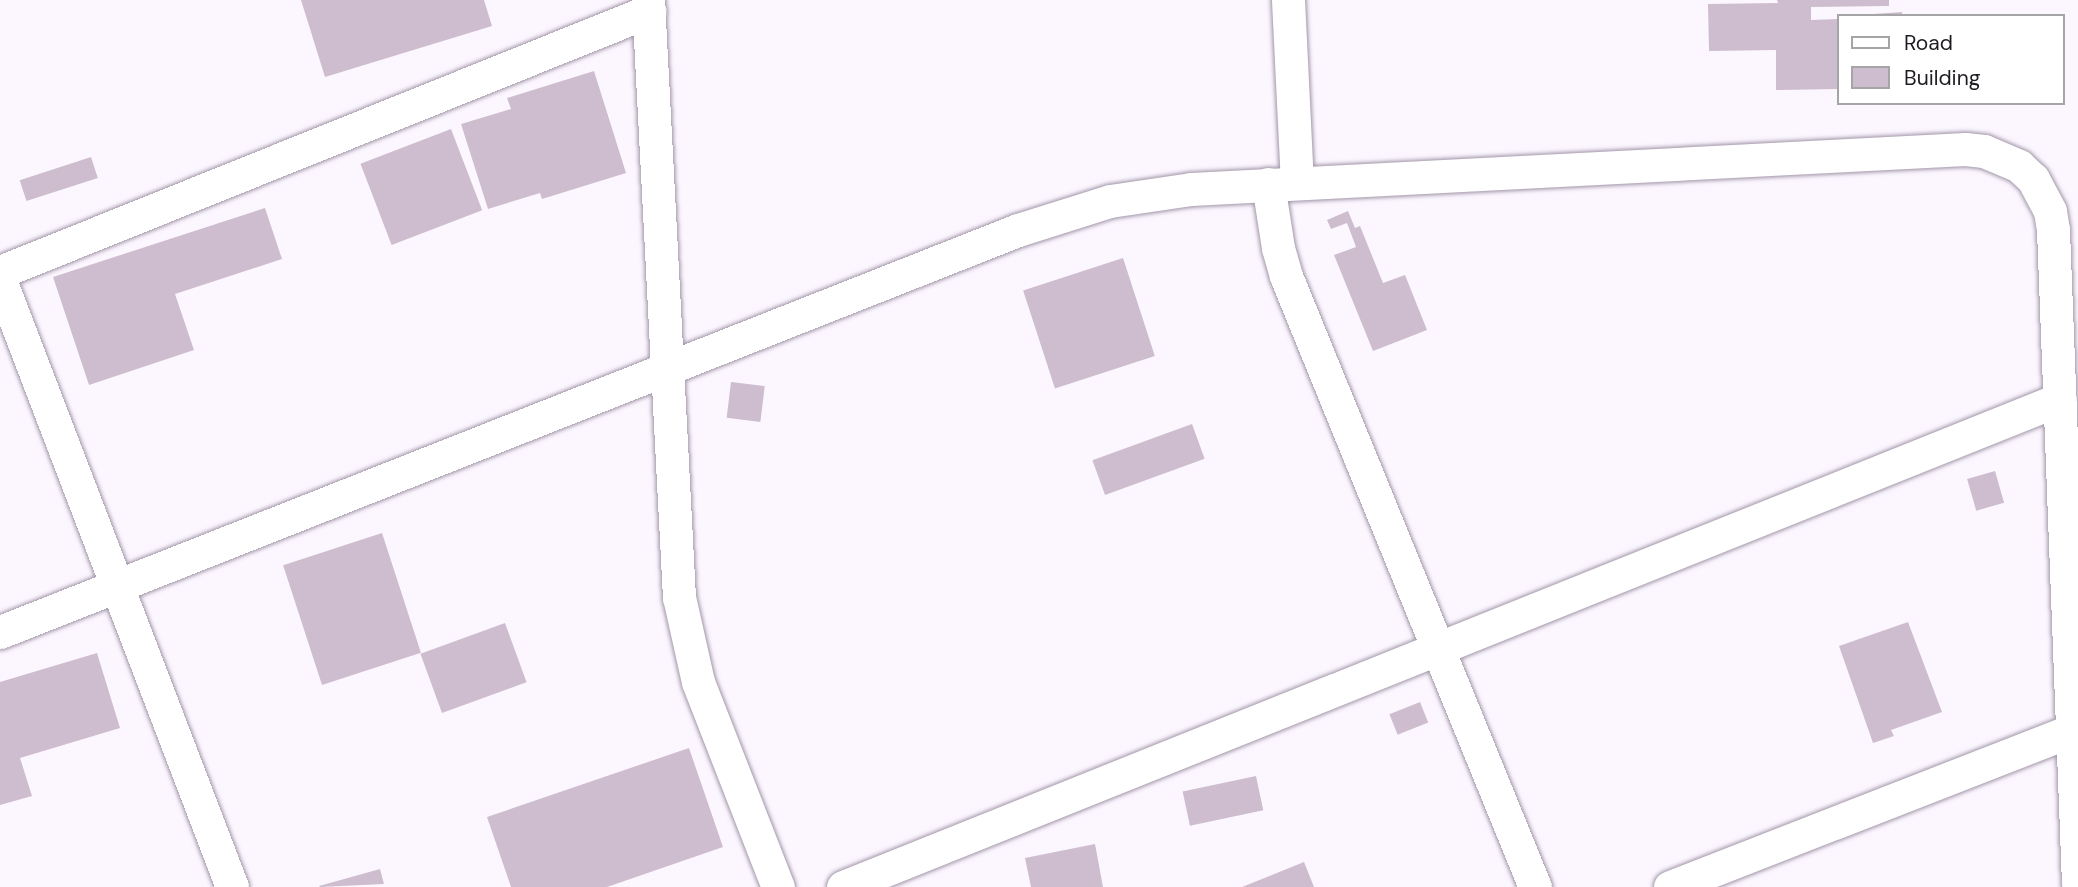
<!DOCTYPE html>
<style>
body{margin:0}
#map{position:relative;width:2078px;height:887px;overflow:hidden;background:#fcf7ff;font-family:"DM Sans",sans-serif}
div>[style]{position:absolute}
[style*='--x']{left:calc(var(--x)*1px);top:calc(var(--y)*1px);width:calc(var(--w)*1px);rotate:calc(var(--a)*1deg)}
.building>*{inset:0;background:#cebdce;transform-origin:0 0}
.roads{filter:drop-shadow(0 0 2px #a296a9) drop-shadow(0 0 2px #a296a9)}
.minor>*{height:33px;margin:-16.5px;padding:0 16.5px;transform-origin:16.5px;border-radius:16.5px;background:#fff}
span{translate:-50% -50%;white-space:nowrap;text-align:center;line-height:1.15;-webkit-text-stroke:5px #fff;paint-order:stroke}
.legend{position:absolute;left:1837px;top:14px;width:228px;height:91px;box-sizing:border-box;background:#fff;border:2px solid #a5a4a7;margin:0;padding:9px 12px;list-style:none;font-size:21px;color:#1f1b22}
.legend li{display:flex;align-items:center;gap:14px;height:35px}
.legend b{width:35px;border:2px solid #a5a4a7}
</style>
<div id="map">
<div class="building">
<i style="clip-path:polygon(301px 0,484px 0,492px 26px,325px 77px)"></i>
<i style="clip-path:polygon(1777px 0,1889px 0,1889px 6px,1811px 7px,1811px 20px,1838px 19px,1838px 89px,1776px 90px,1776px 50px,1709px 51px,1708px 4px,1778px 3px)"></i>
<i style="clip-path:polygon(1902px 12px,1902px 16px,1874px 16px,1873px 14px)"></i>
<i style="clip-path:polygon(594px 71px,626px 173px,542px 199px,540px 193px,488px 209px,461px 124px,511px 109px,507px 98px)"></i>
<i style="left:451px;top:129px;width:87px;height:97px;rotate:69deg"></i>
<i style="left:91px;top:157px;width:22px;height:75px;rotate:72deg"></i>
<i style="clip-path:polygon(265px 208px,282px 259px,175px 294px,194px 350px,89px 385px,53px 277px)"></i>
<i style="clip-path:polygon(1348px 211px,1355px 228px,1360px 226px,1383px 283px,1405px 275px,1427px 330px,1373px 351px,1334px 255px,1356px 247px,1347px 223px,1331px 229px,1327px 220px)"></i>
<i style="left:1123px;top:258px;width:103px;height:105px;rotate:72deg"></i>
<i style="left:731px;top:382px;width:34px;height:36px;rotate:7deg"></i>
<i style="left:1192px;top:424px;width:37px;height:106px;rotate:70deg"></i>
<i style="left:1995px;top:471px;width:33px;height:29px;rotate:74deg"></i>
<i style="left:382px;top:533px;width:126px;height:104px;rotate:72deg"></i>
<i style="clip-path:polygon(1908px 622px,1942px 712px,1891px 730px,1894px 736px,1873px 743px,1839px 646px)"></i>
<i style="left:505px;top:623px;width:63px;height:90px;rotate:70deg"></i>
<i style="clip-path:polygon(97px 653px,120px 728px,20px 758px,32px 796px,0 805px,0 682px)"></i>
<i style="left:1420px;top:702px;width:22px;height:33px;rotate:68deg"></i>
<i style="clip-path:polygon(689px 748px,723px 847px,607px 887px,511px 887px,487px 817px)"></i>
<i style="left:1256px;top:776px;width:35px;height:75px;rotate:78deg"></i>
<i style="clip-path:polygon(1095px 844px,1103px 887px,1031px 887px,1025px 858px)"></i>
<i style="clip-path:polygon(1304px 862px,1314px 887px,1242px 887px)"></i>
<i style="clip-path:polygon(380px 869px,384px 884px,320px 887px,319px 886px)"></i>
</div>
<div class="roads">
<div class="minor">
<i style="--x:648;--y:0;--w:598;--a:87.03"></i>
<i style="--x:679;--y:597;--w:87;--a:77.4"></i>
<i style="--x:698;--y:682;--w:220;--a:68.7"></i>
<i style="--x:1288;--y:0;--w:183;--a:87.2"></i>
<i style="--x:1268;--y:184;--w:65;--a:81.1"></i>
<i style="--x:1278;--y:248;--w:29;--a:74"></i>
<i style="--x:1286;--y:276;--w:660;--a:67.83"></i>
<i style="--x:0;--y:272;--w:700;--a:-21.91"></i>
<i style="--x:0;--y:280;--w:650;--a:69.08"></i>
<i style="--x:0;--y:632;--w:1094;--a:-21.55"></i>
<i style="--x:1018;--y:230;--w:96;--a:-17.5"></i>
<i style="--x:1110;--y:201;--w:82;--a:-8.4"></i>
<i style="--x:1191;--y:189;--w:775;--a:-2.96"></i>
<i style="--x:1965;--y:149;--w:19;--a:6"></i>
<i style="--x:1984;--y:151;--w:38;--a:23"></i>
<i style="--x:2019;--y:166;--w:19;--a:43"></i>
<i style="--x:2033;--y:179;--w:36;--a:62"></i>
<i style="--x:2050;--y:211;--w:19;--a:81"></i>
<i style="--x:2053;--y:230;--w:653;--a:87.81"></i>
<i style="--x:843;--y:887;--w:1311;--a:-21.85"></i>
<i style="--x:1670;--y:887;--w:432;--a:-21.3"></i>
</div>
</div>
<ul class="legend">
<li><b style="height:9px;background:#fff"></b>Road</li>
<li><b style="height:19px;background:#cebdce"></b>Building</li>
</ul>
</div>
